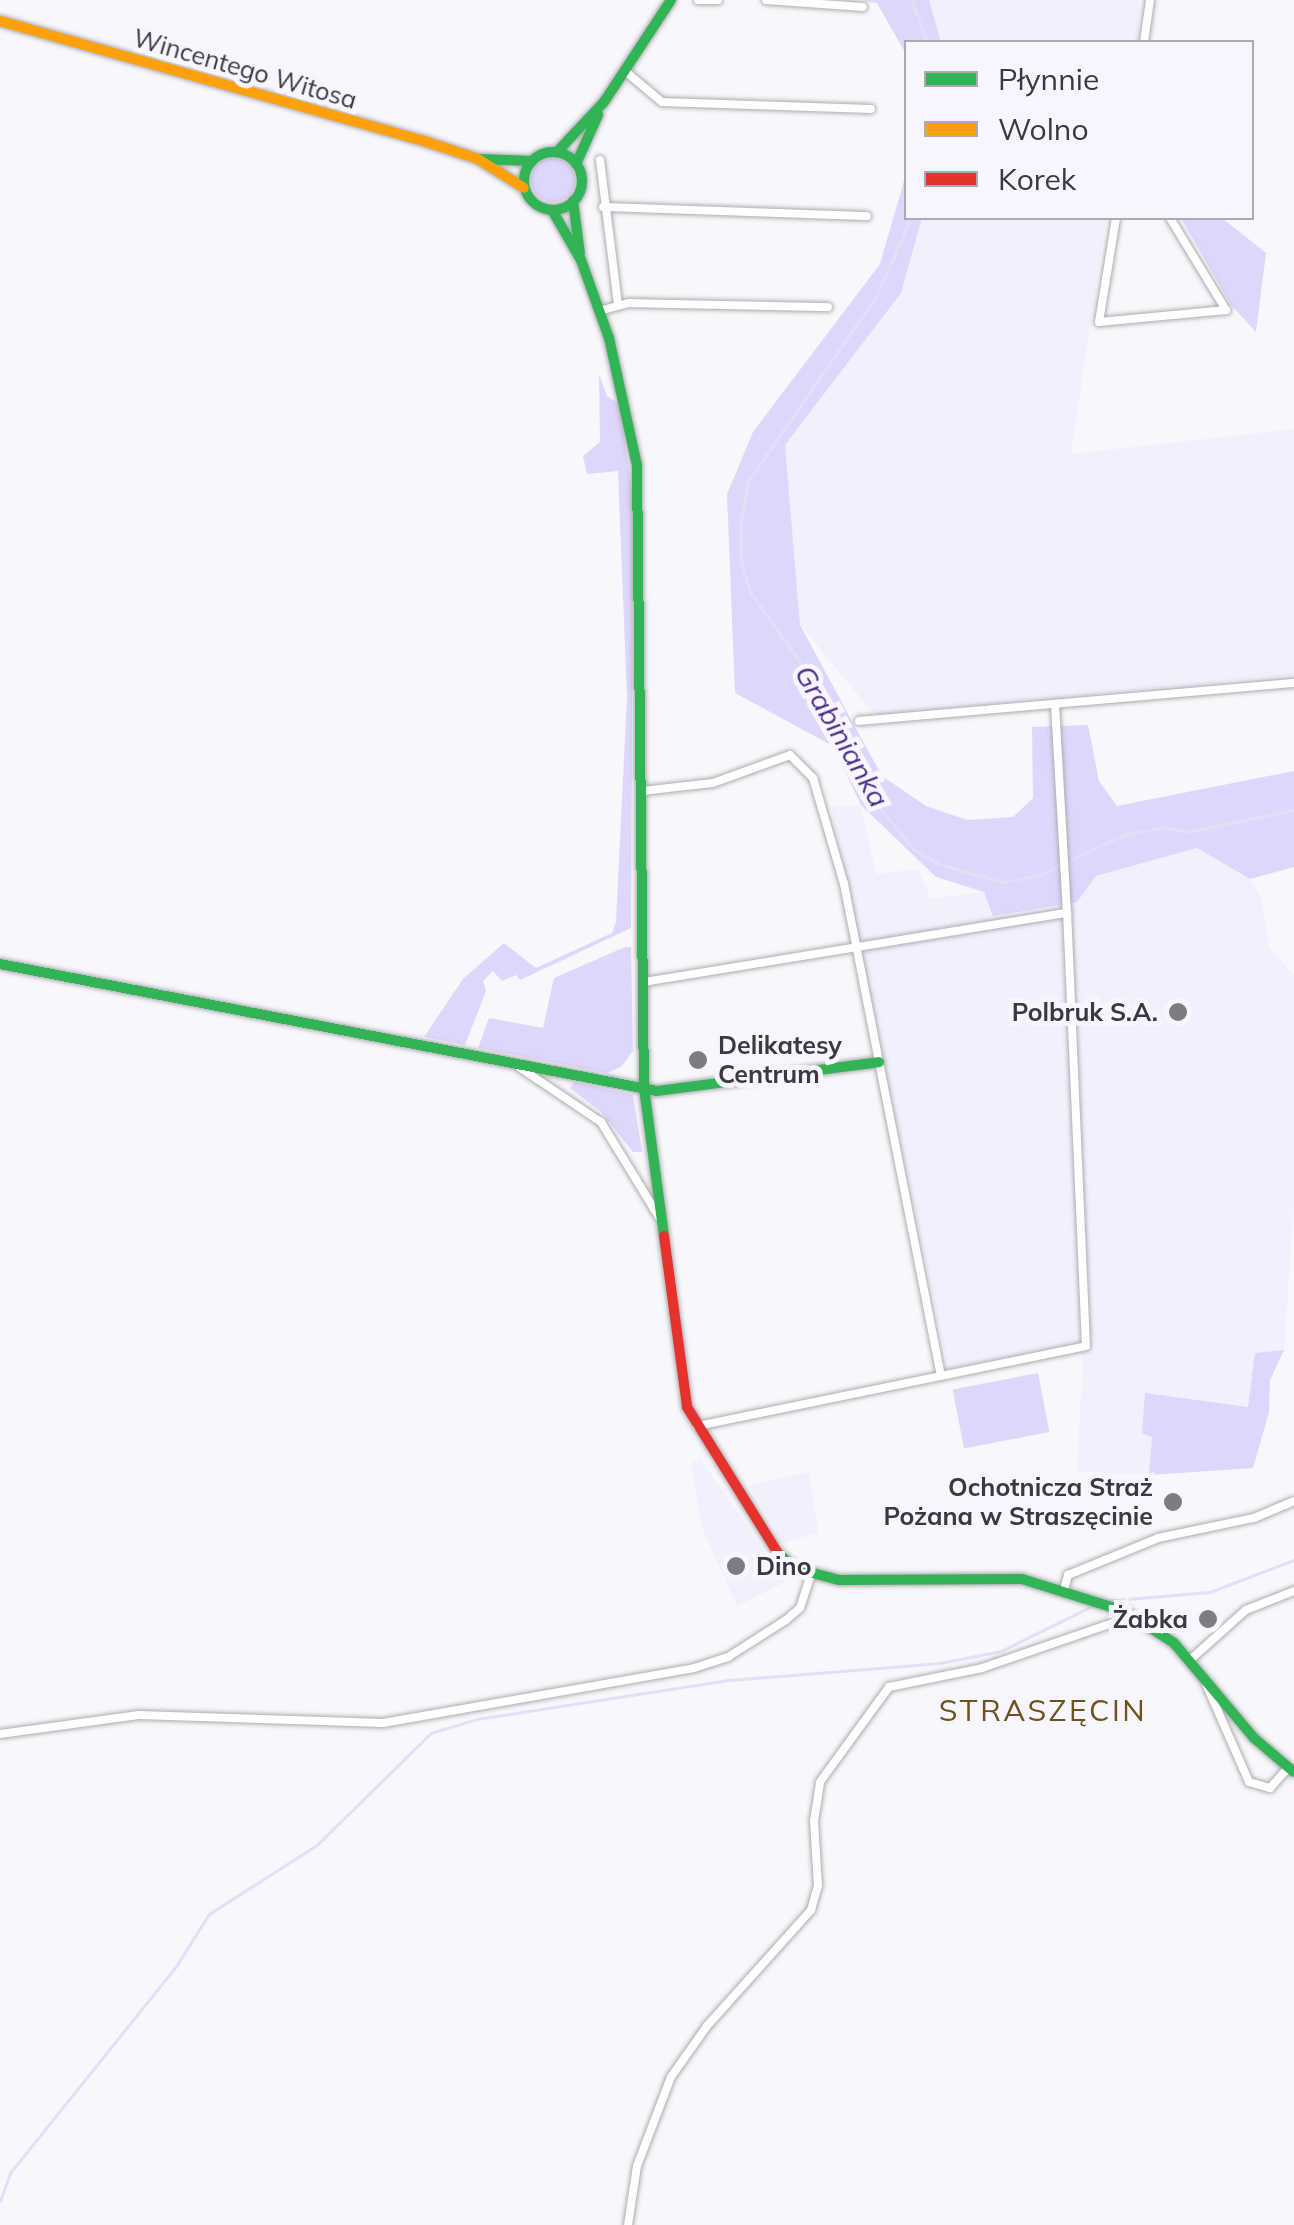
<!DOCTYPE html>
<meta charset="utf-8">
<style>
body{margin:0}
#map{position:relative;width:1294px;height:2225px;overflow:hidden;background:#f8f7fb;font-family:Mulish,sans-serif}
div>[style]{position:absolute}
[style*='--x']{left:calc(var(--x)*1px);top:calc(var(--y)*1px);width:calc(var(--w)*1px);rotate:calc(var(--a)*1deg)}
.built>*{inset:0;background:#f2f0fd;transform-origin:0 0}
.green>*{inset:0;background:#ded6fb;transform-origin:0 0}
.round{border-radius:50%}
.stream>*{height:2.5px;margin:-1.25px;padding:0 1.25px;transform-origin:1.25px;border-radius:1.25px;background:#e4dff7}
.roads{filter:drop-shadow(0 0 2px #adacb1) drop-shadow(0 0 2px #adacb1)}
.street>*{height:8px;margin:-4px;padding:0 4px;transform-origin:4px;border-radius:4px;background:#fefefe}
.fast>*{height:10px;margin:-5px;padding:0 5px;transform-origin:5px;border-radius:5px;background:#30b455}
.fast>.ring{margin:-5px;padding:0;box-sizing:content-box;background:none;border:10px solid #30b455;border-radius:50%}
.slow>*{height:10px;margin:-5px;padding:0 5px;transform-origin:5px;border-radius:5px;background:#ff9f0a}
.jam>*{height:10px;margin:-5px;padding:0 5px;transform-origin:5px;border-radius:5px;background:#e5322d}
.dots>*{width:28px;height:28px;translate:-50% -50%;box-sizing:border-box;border:5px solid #f7f5fd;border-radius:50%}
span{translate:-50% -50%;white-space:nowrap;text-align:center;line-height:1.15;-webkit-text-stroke:10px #f7f5fd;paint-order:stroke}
.street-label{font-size:25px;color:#3a3940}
.poi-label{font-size:25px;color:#3a3940;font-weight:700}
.right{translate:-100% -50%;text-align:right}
.left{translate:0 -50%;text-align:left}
.water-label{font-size:28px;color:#4a2e85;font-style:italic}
.quarter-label{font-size:30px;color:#6d531b;letter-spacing:2.5px}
.legend{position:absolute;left:904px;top:40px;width:350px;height:180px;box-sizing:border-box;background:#f7f5fd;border:2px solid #abaab1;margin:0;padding:12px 18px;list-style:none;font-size:30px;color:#3a3940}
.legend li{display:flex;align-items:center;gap:20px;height:50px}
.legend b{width:50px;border:2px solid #abaab1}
</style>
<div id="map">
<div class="built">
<i style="left:929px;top:0;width:210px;height:44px"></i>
<i style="clip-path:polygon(922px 218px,1106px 218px,1071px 454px,1294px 429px,1294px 675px,875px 715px,800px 625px,785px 445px,901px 293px)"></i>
<i style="clip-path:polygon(861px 805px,876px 874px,918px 869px,931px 899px,1095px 876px,1198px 848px,1250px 879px,1261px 898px,1270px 948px,1294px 975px,1294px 1201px,1284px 1350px,1255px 1353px,1249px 1407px,1152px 1437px,1149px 1475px,1077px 1471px,1083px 1358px,1074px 1347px,948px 1368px,831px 807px)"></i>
<i style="clip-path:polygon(700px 1458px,785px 1582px,737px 1606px,701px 1526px,691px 1464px)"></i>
<i style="clip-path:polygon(809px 1472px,818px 1532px,783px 1544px,749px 1485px)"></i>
</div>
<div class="green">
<i style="clip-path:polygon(861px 0,929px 0,941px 42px,906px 42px,906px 54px,877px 3px)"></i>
<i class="round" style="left:531px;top:158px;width:44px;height:44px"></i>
<i style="clip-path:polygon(906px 174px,906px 218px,922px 218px,901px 293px,785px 445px,800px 625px,859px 734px,882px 776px,926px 806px,967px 820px,1013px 817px,1033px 798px,1032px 727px,1088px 725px,1099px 781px,1117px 806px,1294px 771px,1294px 867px,1250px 879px,1197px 848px,1096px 876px,1077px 902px,993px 916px,984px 892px,936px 877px,861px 805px,833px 746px,735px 693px,727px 494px,753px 432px,880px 264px)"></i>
<i style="clip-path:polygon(1181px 218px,1222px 218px,1266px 253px,1256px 332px,1231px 305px)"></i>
<i style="clip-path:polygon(599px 374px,607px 396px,619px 404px,633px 498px,631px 928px,520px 980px,516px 975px,502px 981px,493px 971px,483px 981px,486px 991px,465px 1045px,424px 1037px,463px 979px,504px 943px,536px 968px,612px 933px,616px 922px,627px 697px,618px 471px,587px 474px,583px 456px,600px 442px)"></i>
<i style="clip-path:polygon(625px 947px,631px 947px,633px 1051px,621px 1067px,607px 1073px,478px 1048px,489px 1018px,543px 1028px,554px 978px)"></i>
<i style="clip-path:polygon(574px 1082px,633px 1095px,642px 1152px,633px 1152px,601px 1112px,570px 1088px)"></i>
<i style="clip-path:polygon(1284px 1350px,1270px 1380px,1269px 1412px,1253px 1468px,1149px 1475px,1152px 1437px,1142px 1433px,1145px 1393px,1248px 1407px,1255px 1353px)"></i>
<i style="left:1038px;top:1373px;width:60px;height:87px;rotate:79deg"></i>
</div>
<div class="stream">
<i style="--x:912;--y:0;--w:45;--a:70.3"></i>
<i style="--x:911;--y:218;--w:85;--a:113.6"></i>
<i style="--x:877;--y:296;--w:225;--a:124.7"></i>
<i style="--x:749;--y:481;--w:43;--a:100.8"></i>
<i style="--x:741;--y:523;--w:36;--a:90"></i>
<i style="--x:741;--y:559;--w:35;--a:74"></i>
<i style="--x:751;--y:593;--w:125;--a:54.4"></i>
<i style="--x:824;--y:695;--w:106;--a:66.1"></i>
<i style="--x:867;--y:792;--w:74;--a:50.5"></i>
<i style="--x:914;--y:849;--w:29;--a:31"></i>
<i style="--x:939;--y:864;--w:66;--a:15.9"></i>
<i style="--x:1002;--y:882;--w:39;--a:-10"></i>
<i style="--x:1040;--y:875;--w:92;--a:-25.7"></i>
<i style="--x:1123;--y:835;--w:42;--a:-11"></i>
<i style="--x:1164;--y:827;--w:24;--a:12"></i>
<i style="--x:1187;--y:832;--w:109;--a:-11.6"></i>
<i style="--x:1104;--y:1601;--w:106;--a:-4.9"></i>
<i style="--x:1210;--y:1592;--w:90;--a:-20.9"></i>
<i style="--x:0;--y:2201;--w:30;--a:-70"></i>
<i style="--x:10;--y:2173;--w:267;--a:-51.2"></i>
<i style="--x:177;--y:1965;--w:60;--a:-57.9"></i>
<i style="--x:209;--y:1914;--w:128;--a:-32.6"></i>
<i style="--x:317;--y:1845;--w:160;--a:-44.5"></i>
<i style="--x:431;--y:1733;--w:48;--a:-16.9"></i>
<i style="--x:477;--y:1719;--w:256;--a:-8.8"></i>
<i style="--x:730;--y:1680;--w:211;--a:-4.6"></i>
<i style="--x:940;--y:1663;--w:62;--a:-11.1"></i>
<i style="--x:1001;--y:1651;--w:102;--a:-26.3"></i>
</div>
<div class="roads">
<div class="street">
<i style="--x:698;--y:0;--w:20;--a:0"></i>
<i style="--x:766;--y:0;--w:97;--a:4.1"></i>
<i style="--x:1144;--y:42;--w:42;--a:-81.9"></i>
<i style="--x:625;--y:71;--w:48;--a:40"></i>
<i style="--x:662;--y:102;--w:209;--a:1.9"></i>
<i style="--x:600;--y:160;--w:145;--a:82.9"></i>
<i style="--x:603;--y:207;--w:264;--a:2"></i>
<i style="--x:1116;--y:218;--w:105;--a:99.3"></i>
<i style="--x:1099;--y:322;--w:128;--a:-5.4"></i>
<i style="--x:1226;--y:310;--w:108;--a:-121.3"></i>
<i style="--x:599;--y:311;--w:31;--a:-15"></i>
<i style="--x:629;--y:303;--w:199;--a:1.2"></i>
<i style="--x:859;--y:721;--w:437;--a:-5"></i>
<i style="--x:642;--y:791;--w:71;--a:-6.4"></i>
<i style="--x:713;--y:783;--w:82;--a:-20"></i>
<i style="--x:790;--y:755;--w:33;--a:45"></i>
<i style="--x:813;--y:778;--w:110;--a:73.7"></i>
<i style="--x:844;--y:884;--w:501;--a:78.85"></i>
<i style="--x:644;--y:982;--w:429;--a:-9.3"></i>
<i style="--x:1067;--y:913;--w:208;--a:-93.3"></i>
<i style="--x:519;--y:1067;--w:99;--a:33.9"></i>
<i style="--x:601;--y:1122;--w:111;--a:58.6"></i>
<i style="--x:697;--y:1426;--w:397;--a:-11.6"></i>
<i style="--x:1086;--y:1346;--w:433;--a:-92.5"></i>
<i style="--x:1064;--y:1590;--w:16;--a:-75"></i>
<i style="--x:1068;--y:1575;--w:97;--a:-22.3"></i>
<i style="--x:1158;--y:1538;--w:98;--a:-11.8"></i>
<i style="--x:1254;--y:1518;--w:43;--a:-23"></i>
<i style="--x:1190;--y:1660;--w:75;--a:-41.8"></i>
<i style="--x:1246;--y:1610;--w:52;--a:-21.6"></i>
<i style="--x:1206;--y:1684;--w:107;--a:66.3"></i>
<i style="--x:1249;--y:1782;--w:22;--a:16"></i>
<i style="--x:1270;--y:1788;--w:27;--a:-48"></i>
<i style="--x:0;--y:1734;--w:140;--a:-7.8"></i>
<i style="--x:139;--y:1715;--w:244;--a:1.9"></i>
<i style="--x:383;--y:1723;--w:316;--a:-10"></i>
<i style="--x:694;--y:1668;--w:36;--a:-18"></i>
<i style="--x:728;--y:1657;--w:69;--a:-32.5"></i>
<i style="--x:786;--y:1620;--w:18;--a:-41"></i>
<i style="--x:800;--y:1608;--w:35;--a:-72"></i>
<i style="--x:628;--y:2225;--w:60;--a:-81.3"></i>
<i style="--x:637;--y:2166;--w:95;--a:-69.1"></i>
<i style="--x:671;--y:2077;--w:62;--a:-54.8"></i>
<i style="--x:707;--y:2026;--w:156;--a:-48.1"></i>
<i style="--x:811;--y:1910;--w:25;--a:-74"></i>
<i style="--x:818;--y:1886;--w:65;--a:-93.5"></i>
<i style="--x:814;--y:1821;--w:39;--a:-81"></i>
<i style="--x:820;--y:1782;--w:117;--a:-54"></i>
<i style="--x:889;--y:1687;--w:95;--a:-11.5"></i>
<i style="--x:982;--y:1668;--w:139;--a:-19"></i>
<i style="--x:1113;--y:1623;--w:16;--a:-47"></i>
</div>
<div class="fast">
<i style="--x:557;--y:152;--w:69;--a:-46.8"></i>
<i style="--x:604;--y:102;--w:122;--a:-56.7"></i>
<i class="ring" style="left:524px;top:152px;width:48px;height:48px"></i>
<i style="--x:479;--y:159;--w:53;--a:2.2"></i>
<i style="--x:576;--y:164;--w:54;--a:-65.8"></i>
<i style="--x:573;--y:201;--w:53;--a:82.5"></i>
<i style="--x:552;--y:210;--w:58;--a:59.9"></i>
<i style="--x:581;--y:260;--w:83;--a:70.3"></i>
<i style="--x:609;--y:338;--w:130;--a:77.6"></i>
<i style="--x:637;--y:465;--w:623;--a:89.36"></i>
<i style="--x:644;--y:1088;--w:149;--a:82.3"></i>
<i style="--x:0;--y:964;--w:669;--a:10.94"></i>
<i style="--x:657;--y:1091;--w:224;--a:-7.4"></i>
<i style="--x:778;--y:1553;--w:22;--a:43"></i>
<i style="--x:794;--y:1568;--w:47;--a:14.9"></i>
<i style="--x:839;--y:1580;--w:183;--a:-0.3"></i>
<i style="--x:1022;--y:1579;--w:107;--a:17.4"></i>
<i style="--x:1124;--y:1611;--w:59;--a:32.6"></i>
<i style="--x:1174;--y:1643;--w:124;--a:49.9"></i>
<i style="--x:1254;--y:1738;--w:52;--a:40.4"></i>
</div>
<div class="slow">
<i style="--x:0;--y:21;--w:441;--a:15.8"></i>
<i style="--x:424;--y:141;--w:57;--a:18.4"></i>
<i style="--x:478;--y:159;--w:54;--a:32.2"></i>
</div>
<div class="jam">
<i style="--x:664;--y:1236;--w:173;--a:82.3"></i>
<i style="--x:687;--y:1407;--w:172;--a:58.1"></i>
</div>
</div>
<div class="dots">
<i style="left:1178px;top:1012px;background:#7c7c81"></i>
<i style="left:698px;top:1060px;background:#7c7c81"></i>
<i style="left:1173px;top:1502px;background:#7c7c81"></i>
<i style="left:736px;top:1566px;background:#7c7c81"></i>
<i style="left:1208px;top:1619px;background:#7c7c81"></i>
</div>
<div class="street-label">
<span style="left:245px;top:69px;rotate:16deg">Wincentego Witosa</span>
</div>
<div class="poi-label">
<span class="right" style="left:1158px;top:1012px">Polbruk S.A.</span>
<span class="left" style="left:718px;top:1060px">Delikatesy<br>Centrum</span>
<span class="right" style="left:1153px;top:1502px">Ochotnicza Straż<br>Pożana w Straszęcinie</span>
<span class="left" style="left:756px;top:1566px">Dino</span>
<span class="right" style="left:1188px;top:1619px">Żabka</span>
</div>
<div class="water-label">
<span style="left:842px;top:736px;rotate:60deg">Grabinianka</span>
</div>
<div class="quarter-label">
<span style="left:1043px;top:1710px">STRASZĘCIN</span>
</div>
<ul class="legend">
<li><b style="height:12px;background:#30b455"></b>Płynnie</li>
<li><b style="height:12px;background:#ff9f0a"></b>Wolno</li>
<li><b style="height:12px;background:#e5322d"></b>Korek</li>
</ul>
</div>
